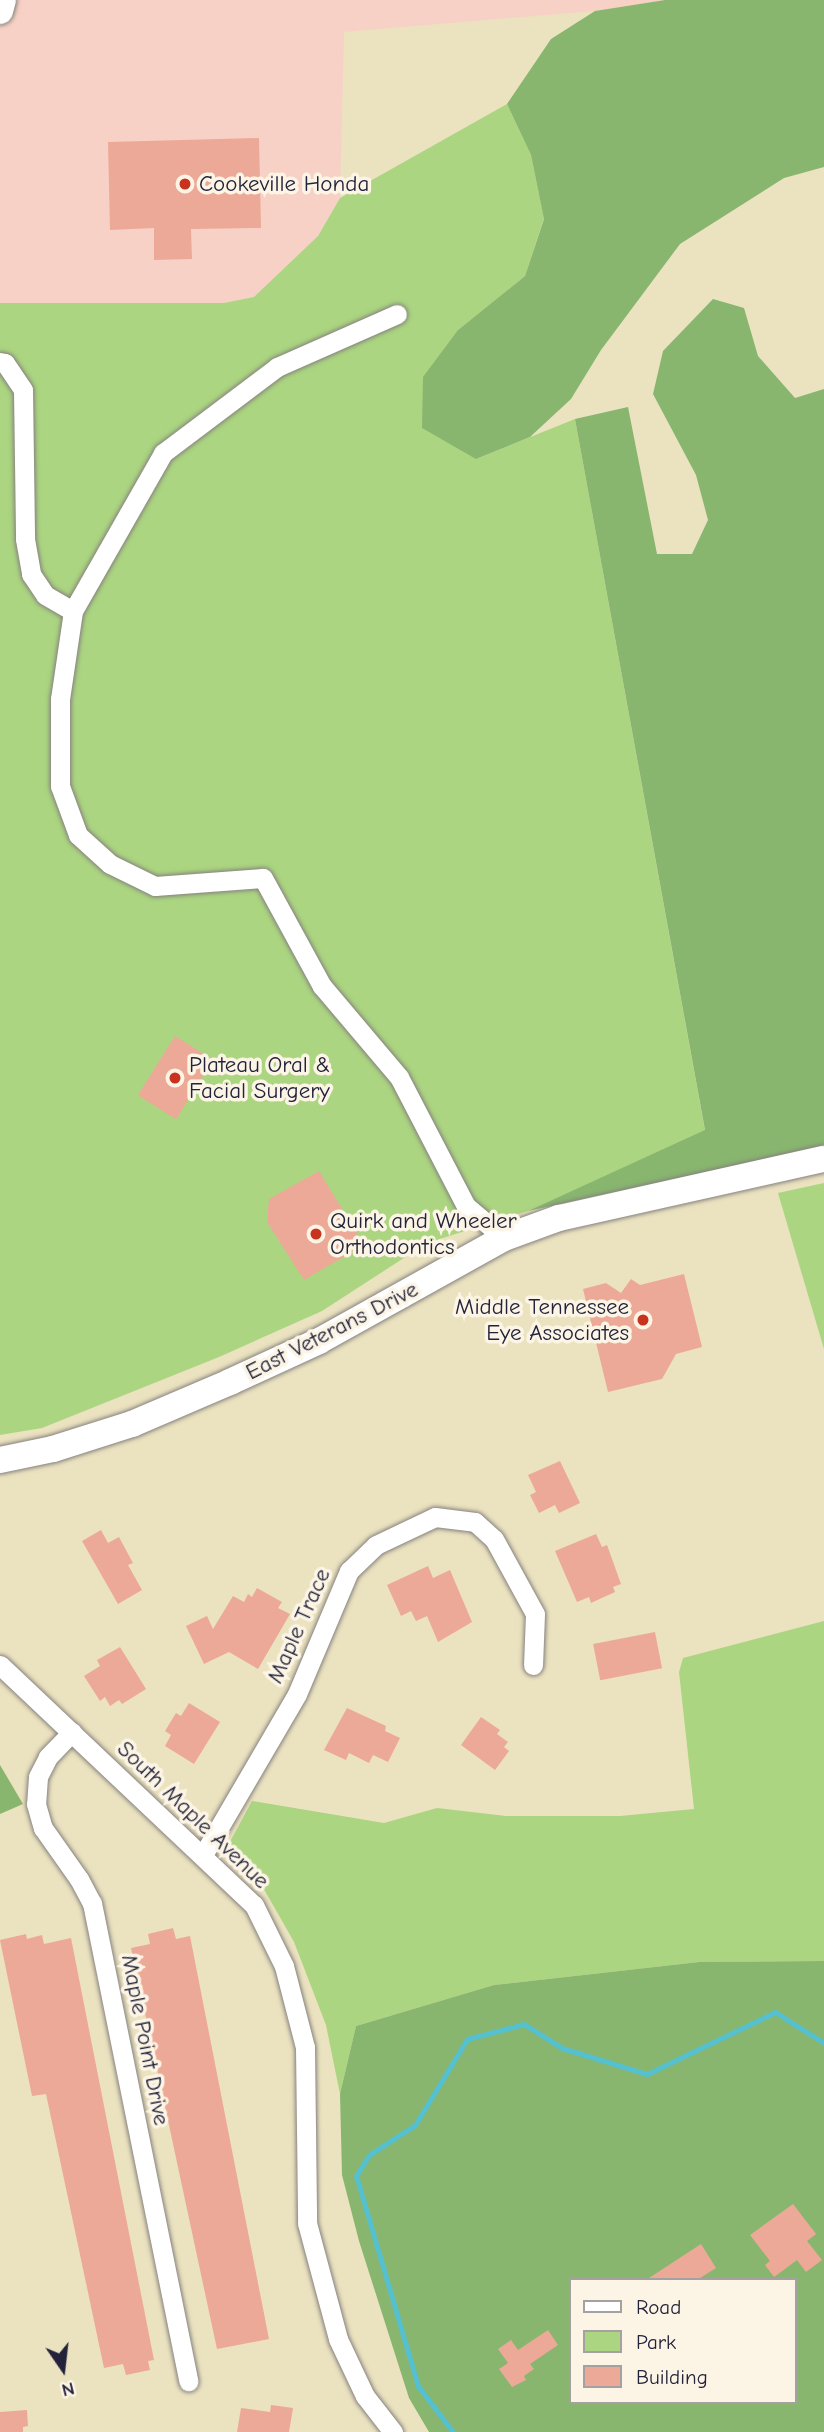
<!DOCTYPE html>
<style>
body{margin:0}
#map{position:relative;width:824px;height:2432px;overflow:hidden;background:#ebe2c0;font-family:"Comic Neue",sans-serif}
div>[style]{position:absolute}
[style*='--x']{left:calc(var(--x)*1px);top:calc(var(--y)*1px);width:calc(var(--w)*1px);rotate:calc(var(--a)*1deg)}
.built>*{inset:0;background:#f7d1c6}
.green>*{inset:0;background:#abd581}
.forest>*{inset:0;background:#88b66f}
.stream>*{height:5px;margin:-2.5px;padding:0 2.5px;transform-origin:2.5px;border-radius:2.5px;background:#55c0d0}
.building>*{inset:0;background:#eda997;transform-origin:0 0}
.roads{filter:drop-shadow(0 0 2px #86827e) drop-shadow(0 0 2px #86827e)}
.street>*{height:19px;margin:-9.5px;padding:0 9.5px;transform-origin:9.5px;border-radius:9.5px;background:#fff}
.secondary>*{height:26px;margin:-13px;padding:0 13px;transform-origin:13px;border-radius:13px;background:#fff}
.dots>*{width:19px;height:19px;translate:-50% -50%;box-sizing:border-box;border:4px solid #fcf5e5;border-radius:50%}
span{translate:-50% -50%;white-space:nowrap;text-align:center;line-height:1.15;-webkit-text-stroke:7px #fcf5e5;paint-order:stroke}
.poi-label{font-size:23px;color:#22223b}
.left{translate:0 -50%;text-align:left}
.right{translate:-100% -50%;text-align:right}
.street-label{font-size:23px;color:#22223b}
.legend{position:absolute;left:569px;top:2278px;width:228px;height:126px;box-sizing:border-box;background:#fcf5e5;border:2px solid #a5a1a1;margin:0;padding:9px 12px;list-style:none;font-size:21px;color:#22223b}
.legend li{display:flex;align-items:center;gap:14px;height:35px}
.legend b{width:35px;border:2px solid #a5a1a1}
.north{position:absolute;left:28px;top:2334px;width:70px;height:70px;-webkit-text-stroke:5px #fcf5e5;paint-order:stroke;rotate:166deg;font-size:19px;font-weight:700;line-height:28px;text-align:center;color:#22223b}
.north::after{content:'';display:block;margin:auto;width:24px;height:32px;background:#22223b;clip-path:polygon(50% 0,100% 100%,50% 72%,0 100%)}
</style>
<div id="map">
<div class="built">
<i style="clip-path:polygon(0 0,665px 0,595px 11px,344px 32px,340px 198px,318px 236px,254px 297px,224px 303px,0 303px)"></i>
</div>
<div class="green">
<i style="clip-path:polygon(507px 104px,531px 155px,544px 218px,525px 276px,458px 330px,476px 459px,575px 419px,705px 1131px,528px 1211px,427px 1243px,322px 1311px,219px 1357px,42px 1428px,0 1435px,0 303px,224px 303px,254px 297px,318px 236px,340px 198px)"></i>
<i style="clip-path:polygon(824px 1183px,824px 1349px,778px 1193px)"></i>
<i style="clip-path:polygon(824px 1621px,824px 1961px,699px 1962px,494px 1985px,356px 2026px,340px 2094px,326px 2025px,294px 1942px,265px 1891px,225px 1851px,252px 1801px,384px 1823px,437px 1808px,506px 1816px,620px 1816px,694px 1809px,679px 1672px,683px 1658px)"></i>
</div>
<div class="forest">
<i style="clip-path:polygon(665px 0,824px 0,824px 167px,784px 178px,680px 244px,601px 350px,571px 399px,530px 437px,476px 459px,422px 428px,423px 377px,458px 330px,525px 276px,544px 219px,531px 155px,507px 104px,551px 39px,595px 11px)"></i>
<i style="clip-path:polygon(713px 299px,744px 308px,758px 356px,795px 398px,824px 389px,824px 1146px,528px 1211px,705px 1130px,575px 419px,628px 407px,657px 554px,692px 554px,708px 520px,696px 475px,653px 394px,663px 351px)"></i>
<i style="clip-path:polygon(0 1765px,23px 1804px,0 1814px)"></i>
<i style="clip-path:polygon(evenodd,824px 1961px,824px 2432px,429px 2432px,409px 2398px,359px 2241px,342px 2175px,340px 2094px,356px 2026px,494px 1985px,699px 1962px,824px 1961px,570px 2280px,794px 2280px,794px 2402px,570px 2402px,570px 2280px)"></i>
</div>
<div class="stream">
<i style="--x:453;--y:2432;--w:58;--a:-127.3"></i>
<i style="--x:418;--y:2386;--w:219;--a:-106.4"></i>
<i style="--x:356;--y:2176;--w:25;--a:-58"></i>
<i style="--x:369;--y:2155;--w:55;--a:-33.1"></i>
<i style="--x:415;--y:2125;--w:100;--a:-58.8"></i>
<i style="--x:467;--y:2039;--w:59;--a:-14.7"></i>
<i style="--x:524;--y:2024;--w:45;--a:32.3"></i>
<i style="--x:562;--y:2048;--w:89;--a:17"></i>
<i style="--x:647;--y:2074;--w:142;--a:-25.8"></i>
<i style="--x:775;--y:2012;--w:58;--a:32.3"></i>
</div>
<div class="building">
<i style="clip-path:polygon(259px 138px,261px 228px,191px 229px,192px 259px,154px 260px,154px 228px,110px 230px,108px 142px)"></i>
<i style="left:175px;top:1036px;width:45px;height:70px;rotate:32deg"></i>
<i style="clip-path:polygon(319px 1171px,364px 1245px,304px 1280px,267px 1222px,269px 1199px)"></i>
<i style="clip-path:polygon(684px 1274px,702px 1347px,676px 1354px,662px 1379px,608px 1392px,583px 1289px,606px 1283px,621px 1293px,631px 1279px,640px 1285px)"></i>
<i style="clip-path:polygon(560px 1461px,580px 1503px,559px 1513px,555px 1505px,539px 1513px,530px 1495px,536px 1492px,528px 1475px)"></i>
<i style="clip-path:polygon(101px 1530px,108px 1543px,119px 1537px,133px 1563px,128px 1565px,142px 1590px,118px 1604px,82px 1541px)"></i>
<i style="clip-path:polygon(596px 1534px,602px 1547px,607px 1545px,621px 1584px,613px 1587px,615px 1592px,591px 1603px,589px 1597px,577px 1602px,555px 1551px)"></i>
<i style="clip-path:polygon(428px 1566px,433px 1578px,450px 1570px,472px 1622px,438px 1642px,427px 1616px,416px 1621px,411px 1611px,401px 1616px,387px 1585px)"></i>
<i style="clip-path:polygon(257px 1588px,282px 1602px,278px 1608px,290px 1614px,258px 1669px,229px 1652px,204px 1664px,186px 1626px,207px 1616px,213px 1629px,233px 1596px,244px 1602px,248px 1594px,252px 1597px)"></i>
<i style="left:655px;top:1632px;width:37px;height:63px;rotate:79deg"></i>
<i style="clip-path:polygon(120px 1647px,146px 1689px,122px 1704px,119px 1700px,110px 1706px,105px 1697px,100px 1701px,84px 1676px,100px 1666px,97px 1660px)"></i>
<i style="clip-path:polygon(189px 1703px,220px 1722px,194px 1764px,165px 1746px,171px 1735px,165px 1731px,176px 1713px,181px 1716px)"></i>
<i style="clip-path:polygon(347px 1708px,386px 1726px,385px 1731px,400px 1738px,388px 1762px,373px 1755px,369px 1763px,349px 1753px,346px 1760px,324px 1750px)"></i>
<i style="clip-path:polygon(481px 1717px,500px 1730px,497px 1734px,508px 1742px,504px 1747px,509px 1751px,495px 1770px,461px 1745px)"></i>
<i style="clip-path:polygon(173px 1928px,176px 1939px,190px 1936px,269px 2339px,217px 2349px,131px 1948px,150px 1944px,148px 1934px)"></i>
<i style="clip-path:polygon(26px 1934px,27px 1939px,42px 1935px,44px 1944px,71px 1938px,154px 2360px,148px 2361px,150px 2370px,126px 2375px,123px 2364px,104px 2368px,46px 2094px,32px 2096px,0 1940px)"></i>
<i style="clip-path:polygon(793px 2204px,816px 2234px,807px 2241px,822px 2260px,806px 2272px,797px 2260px,774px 2277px,765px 2265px,770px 2261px,750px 2235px)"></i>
<i style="clip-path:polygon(701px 2244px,716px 2268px,697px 2280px,646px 2280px)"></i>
<i style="clip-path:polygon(548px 2330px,558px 2345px,530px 2364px,534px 2369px,524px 2376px,526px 2380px,512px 2387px,499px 2369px,508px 2363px,498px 2349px,511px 2340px,518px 2350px)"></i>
<i style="clip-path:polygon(271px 2405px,293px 2408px,289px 2432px,237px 2432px,241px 2408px,270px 2412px)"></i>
<i style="clip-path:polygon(27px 2410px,28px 2426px,23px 2427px,23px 2432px,0 2432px,0 2412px)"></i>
</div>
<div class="roads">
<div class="street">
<i style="--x:0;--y:362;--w:5;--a:11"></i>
<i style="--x:5;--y:363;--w:32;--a:56"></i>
<i style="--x:23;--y:390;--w:149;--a:89.2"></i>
<i style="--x:25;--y:539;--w:36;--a:80"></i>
<i style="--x:31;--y:574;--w:25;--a:56"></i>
<i style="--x:45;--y:595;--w:32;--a:30"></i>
<i style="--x:73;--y:611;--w:89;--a:98.4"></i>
<i style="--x:60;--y:699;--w:87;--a:90"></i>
<i style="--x:60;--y:786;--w:52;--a:69.8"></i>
<i style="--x:78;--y:835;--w:43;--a:42.2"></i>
<i style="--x:110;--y:864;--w:50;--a:26.1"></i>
<i style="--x:155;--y:886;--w:108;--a:-4.2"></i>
<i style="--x:263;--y:878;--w:123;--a:61.4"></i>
<i style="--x:322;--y:986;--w:119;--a:49.8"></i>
<i style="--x:399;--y:1077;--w:145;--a:62.6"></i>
<i style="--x:466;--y:1206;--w:50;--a:40.1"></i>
<i style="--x:73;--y:611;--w:182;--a:-60.3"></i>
<i style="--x:163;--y:453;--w:143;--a:-37"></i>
<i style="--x:277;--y:367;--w:131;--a:-23.8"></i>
<i style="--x:0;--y:1665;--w:349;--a:43.4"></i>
<i style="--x:254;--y:1905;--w:68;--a:63.8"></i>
<i style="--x:284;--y:1966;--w:84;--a:75.5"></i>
<i style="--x:305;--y:2047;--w:176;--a:89.3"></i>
<i style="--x:307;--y:2223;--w:120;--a:75"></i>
<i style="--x:338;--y:2339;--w:63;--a:64.7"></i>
<i style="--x:365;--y:2396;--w:46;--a:52.1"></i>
<i style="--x:72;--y:1732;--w:35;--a:134"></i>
<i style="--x:48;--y:1757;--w:22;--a:117"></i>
<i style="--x:38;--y:1777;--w:27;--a:94"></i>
<i style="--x:36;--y:1804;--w:25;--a:74"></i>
<i style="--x:43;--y:1828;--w:62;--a:54.8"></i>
<i style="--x:79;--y:1879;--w:27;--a:62"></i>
<i style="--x:92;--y:1903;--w:488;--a:78.6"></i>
<i style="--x:203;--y:1855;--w:186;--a:-59.7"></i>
<i style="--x:297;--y:1694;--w:134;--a:-67.1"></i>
<i style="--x:349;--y:1571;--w:37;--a:-44"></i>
<i style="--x:376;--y:1545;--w:65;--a:-25.4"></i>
<i style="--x:435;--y:1517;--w:40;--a:7.1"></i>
<i style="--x:475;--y:1522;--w:25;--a:42"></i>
<i style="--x:494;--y:1539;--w:85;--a:61.3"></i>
<i style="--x:535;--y:1614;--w:51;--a:92.2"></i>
</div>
<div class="secondary">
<i style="--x:0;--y:11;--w:11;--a:-75"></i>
<i style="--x:0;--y:1460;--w:54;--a:-11.7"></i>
<i style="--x:53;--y:1449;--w:83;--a:-17.6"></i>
<i style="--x:132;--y:1424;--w:107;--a:-23.2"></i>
<i style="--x:230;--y:1382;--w:98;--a:-24.7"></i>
<i style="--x:319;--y:1341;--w:212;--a:-29.1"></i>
<i style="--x:504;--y:1238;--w:59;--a:-20"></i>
<i style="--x:559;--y:1218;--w:271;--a:-12.6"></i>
</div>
</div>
<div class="dots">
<i style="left:185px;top:184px;background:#c8321e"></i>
<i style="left:175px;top:1078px;background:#c8321e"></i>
<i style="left:316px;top:1234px;background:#c8321e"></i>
<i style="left:643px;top:1320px;background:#c8321e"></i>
</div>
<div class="poi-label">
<span class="left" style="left:199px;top:184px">Cookeville Honda</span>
<span class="left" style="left:189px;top:1078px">Plateau Oral &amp;<br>Facial Surgery</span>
<span class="left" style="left:330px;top:1234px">Quirk and Wheeler<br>Orthodontics</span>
<span class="right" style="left:629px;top:1320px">Middle Tennessee<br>Eye Associates</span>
</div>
<div class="street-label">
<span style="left:332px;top:1331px;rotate:-27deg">East Veterans Drive</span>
<span style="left:299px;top:1626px;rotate:-66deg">Maple Trace</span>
<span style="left:193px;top:1815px;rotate:44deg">South Maple Avenue</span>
<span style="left:145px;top:2040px;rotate:79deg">Maple Point Drive</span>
</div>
<ul class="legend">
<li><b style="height:9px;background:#fff"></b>Road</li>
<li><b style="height:19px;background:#abd581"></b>Park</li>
<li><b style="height:19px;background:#eda997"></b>Building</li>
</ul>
<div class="north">N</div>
</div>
